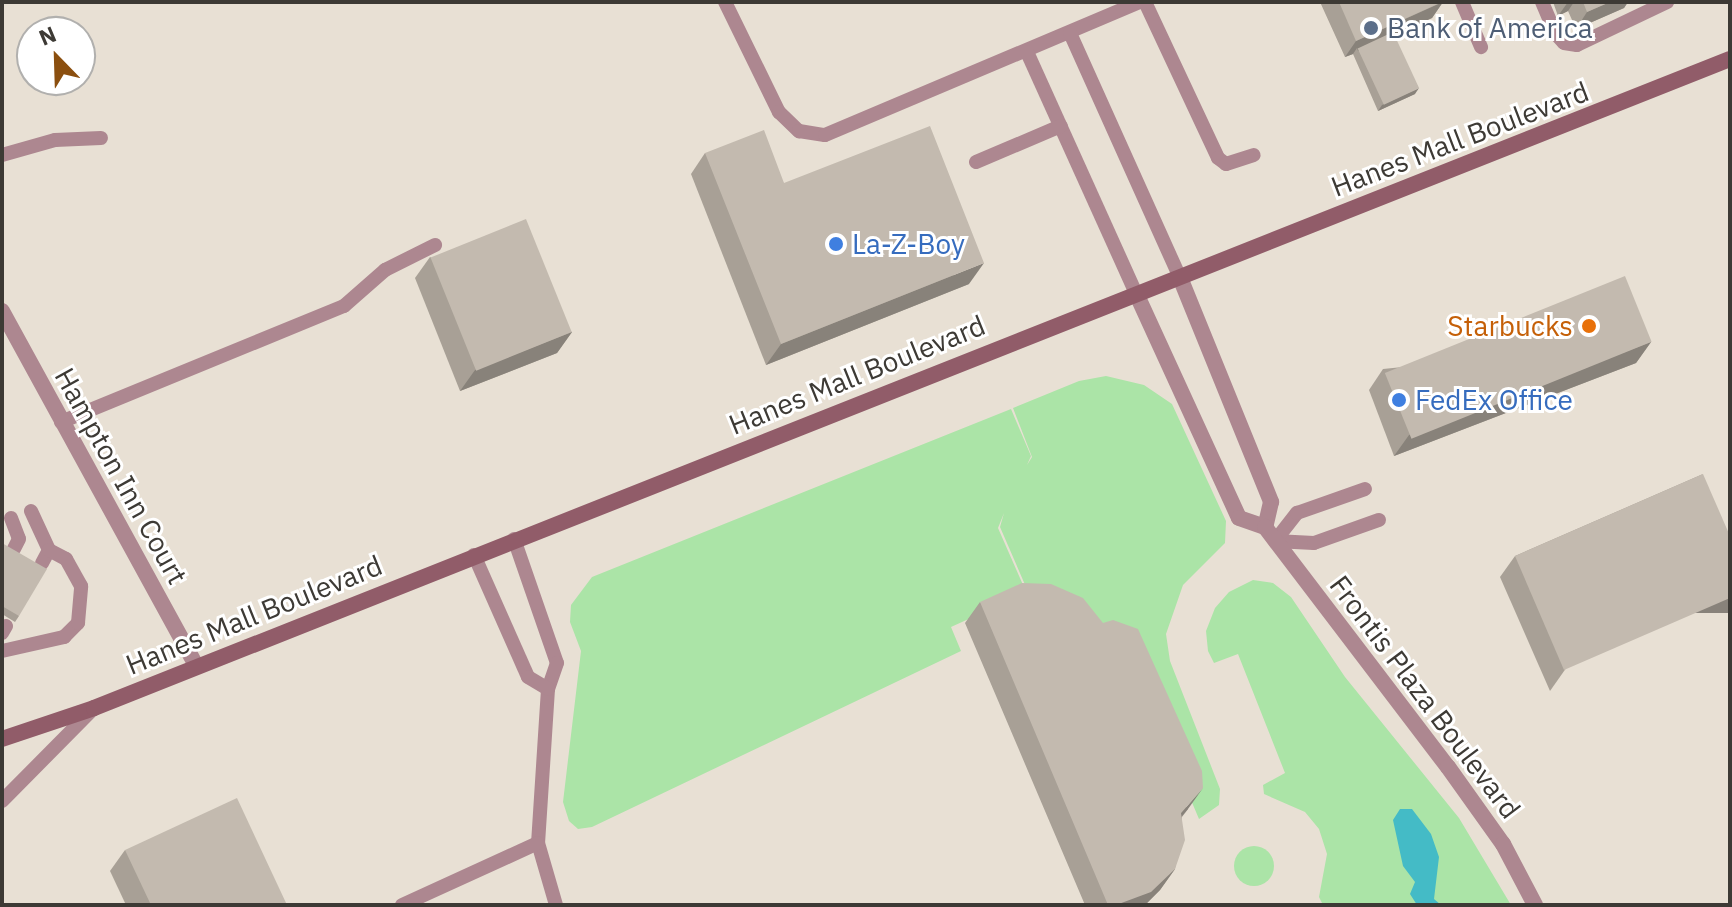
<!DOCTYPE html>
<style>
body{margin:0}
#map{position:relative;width:1732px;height:907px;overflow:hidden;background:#e8e0d4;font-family:"IBM Plex Sans",sans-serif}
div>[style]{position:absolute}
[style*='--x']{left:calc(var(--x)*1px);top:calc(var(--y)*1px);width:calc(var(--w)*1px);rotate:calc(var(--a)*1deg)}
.green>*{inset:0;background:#abe4a7}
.round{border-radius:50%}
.water>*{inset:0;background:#44bbc6}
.service>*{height:14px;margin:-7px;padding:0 7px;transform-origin:7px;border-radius:7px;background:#ad8790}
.minor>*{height:16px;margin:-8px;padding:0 8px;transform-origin:8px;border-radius:8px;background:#ad8790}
.tertiary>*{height:16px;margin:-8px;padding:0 8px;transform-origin:8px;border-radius:8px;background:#ad8790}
.secondary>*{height:16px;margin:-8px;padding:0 8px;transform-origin:8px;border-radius:8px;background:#915c69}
.wall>*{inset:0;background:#a8a096}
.shaded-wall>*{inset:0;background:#88827a;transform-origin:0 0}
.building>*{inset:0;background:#c3baaf;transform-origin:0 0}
.dots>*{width:22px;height:22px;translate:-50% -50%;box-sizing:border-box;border:4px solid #fff;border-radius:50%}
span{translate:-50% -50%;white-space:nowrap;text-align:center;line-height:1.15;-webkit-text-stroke:6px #fff;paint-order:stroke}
.service-label{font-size:28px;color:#4e5e75}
.left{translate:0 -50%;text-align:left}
.street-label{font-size:28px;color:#3d3a35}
.shop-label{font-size:28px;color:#366cbe}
.food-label{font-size:28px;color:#c56008}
.right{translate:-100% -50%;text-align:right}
.frame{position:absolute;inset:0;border:4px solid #3d3a35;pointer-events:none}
.north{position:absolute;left:16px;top:16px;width:80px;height:80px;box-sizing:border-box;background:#fff;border:2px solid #b1b0ae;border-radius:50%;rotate:337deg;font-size:22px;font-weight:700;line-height:32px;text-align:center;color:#3d3a35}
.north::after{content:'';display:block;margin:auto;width:28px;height:36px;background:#8b4f0f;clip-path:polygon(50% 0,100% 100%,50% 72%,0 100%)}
</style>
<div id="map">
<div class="green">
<i style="clip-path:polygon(1106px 376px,1144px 385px,1172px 404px,1226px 521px,1225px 543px,1183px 585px,1166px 634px,1170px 661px,1220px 789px,1219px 805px,1199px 819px,1132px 661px,1029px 594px,1000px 527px,1004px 513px,998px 528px,1031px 603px,1006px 602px,951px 627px,961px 651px,592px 827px,578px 829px,569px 821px,563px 802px,581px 651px,570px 622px,571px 605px,592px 577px,1011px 409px,1031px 456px,1027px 465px,1032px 457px,1013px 408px,1079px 381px)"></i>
<i style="clip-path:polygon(1253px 580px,1273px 583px,1291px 597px,1345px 677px,1459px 818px,1511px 905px,1323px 905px,1319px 897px,1327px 854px,1319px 829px,1305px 812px,1264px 794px,1263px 785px,1285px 773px,1238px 654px,1214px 663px,1208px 651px,1206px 631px,1215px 608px,1229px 592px)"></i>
<i class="round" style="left:1234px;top:846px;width:40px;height:40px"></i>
</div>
<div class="water">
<i style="clip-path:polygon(1400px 809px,1412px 809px,1431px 834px,1439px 857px,1434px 899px,1441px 905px,1417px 905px,1410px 894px,1415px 882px,1403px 866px,1393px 820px)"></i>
</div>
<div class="service">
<i style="--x:725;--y:2;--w:123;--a:63.9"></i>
<i style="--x:779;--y:112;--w:28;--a:44"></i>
<i style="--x:799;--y:131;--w:26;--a:9"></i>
<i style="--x:825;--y:135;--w:342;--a:-22.9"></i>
<i style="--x:1145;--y:2;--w:172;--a:64.9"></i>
<i style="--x:1218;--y:158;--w:10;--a:37"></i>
<i style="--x:1226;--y:164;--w:29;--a:-18"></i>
<i style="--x:1462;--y:2;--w:49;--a:67.1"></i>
<i style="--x:1542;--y:2;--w:34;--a:67"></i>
<i style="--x:1555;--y:33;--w:13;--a:48"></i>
<i style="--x:1564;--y:43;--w:13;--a:9"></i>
<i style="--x:1577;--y:45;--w:100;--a:-25.5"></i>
<i style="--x:1070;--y:33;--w:265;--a:65.8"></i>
<i style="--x:1027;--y:52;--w:265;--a:65.7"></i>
<i style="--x:2;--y:155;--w:55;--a:-15.8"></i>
<i style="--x:55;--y:140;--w:46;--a:-2.5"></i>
<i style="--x:976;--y:162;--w:92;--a:-23"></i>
<i style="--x:61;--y:422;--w:306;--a:-22.3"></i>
<i style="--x:344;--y:306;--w:55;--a:-41.3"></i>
<i style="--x:385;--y:270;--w:56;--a:-26.6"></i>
<i style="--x:31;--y:511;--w:43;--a:65.2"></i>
<i style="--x:49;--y:550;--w:15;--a:118"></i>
<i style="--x:11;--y:518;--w:22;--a:69"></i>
<i style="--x:19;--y:539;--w:11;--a:117"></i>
<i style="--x:514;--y:539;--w:131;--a:70.9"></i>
<i style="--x:557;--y:663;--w:28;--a:109"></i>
<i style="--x:548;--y:689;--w:154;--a:93.7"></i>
<i style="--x:538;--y:843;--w:65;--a:73.8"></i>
<i style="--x:1275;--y:541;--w:39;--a:3"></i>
<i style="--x:1314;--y:543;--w:69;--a:-19.5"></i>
<i style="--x:1275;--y:541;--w:36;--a:-52"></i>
<i style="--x:1297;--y:513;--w:72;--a:-19.4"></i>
<i style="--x:474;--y:555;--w:133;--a:66.1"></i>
<i style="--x:528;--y:677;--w:23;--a:31"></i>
<i style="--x:2;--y:633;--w:8;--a:-60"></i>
<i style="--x:2;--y:651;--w:64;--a:-12.7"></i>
<i style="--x:64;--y:637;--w:20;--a:-45"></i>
<i style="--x:78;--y:623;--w:37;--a:-85"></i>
<i style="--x:81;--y:586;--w:31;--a:-119"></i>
<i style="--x:66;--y:559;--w:19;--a:-152"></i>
<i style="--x:2;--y:801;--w:131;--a:-45.3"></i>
<i style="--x:402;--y:905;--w:149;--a:-24.5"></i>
</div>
<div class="minor">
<i style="--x:2;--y:311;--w:405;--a:61.3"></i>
</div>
<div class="tertiary">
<i style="--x:1179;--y:275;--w:245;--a:67.9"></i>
<i style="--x:1271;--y:502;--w:26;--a:103"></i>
<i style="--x:1136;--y:293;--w:247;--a:65.4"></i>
<i style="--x:1239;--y:518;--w:28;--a:19"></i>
<i style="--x:1265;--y:527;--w:302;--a:52.7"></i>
<i style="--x:1448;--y:767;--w:95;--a:54.5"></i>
<i style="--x:1503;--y:844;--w:69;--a:62.3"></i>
</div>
<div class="secondary">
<i style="--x:2;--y:739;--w:97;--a:-18.6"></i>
<i style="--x:94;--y:708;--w:1760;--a:-21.64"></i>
</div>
<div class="wall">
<i style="clip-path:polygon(1320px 2px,1443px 2px,1432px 18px,1394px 35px,1415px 94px,1378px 111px,1353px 54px,1345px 57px)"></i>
<i style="clip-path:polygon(1553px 2px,1628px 2px,1624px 8px,1576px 29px,1568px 11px,1558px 16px)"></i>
<i style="clip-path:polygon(705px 153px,784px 183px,969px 284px,766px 365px,691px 174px)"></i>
<i style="clip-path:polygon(430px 257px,572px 332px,557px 353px,460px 391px,415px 278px)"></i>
<i style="clip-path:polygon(1651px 342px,1636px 363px,1394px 456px,1369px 390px,1383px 369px)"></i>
<i style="clip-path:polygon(1703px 474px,1550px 691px,1500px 577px,1515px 556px)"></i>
<i style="clip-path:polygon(2px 543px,19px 616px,15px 622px,2px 614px)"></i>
<i style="clip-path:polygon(980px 602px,1188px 809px,1182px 817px,1175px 869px,1160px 890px,1145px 905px,1085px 905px,965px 623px)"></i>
<i style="clip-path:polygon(125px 850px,287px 905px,126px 905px,110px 871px)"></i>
</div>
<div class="shaded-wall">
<i style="clip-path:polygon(1443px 2px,1432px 18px,1358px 51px,1357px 48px,1353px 54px,1345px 57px,1356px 41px)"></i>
<i style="clip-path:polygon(1568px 2px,1574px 2px,1568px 11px,1558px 16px)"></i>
<i style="clip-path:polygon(1610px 2px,1628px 2px,1624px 8px,1576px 29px,1587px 12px)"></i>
<i style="clip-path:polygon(1419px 88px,1415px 94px,1378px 111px,1382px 105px)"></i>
<i style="clip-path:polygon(984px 263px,969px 284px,766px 365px,781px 344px)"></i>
<i style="clip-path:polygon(572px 332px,557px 353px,460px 391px,475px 370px)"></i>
<i style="clip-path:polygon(1651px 342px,1636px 363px,1394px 456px,1409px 435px)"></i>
<i style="left:1730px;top:598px;width:15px;height:181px;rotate:90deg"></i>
<i style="clip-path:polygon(1203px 788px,1188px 809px,1167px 834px,1181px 813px)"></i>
<i style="clip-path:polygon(1175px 869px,1160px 890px,1145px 905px,1116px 905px)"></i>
</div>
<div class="building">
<i style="clip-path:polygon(1339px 2px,1442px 2px,1356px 41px)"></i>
<i style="clip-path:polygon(1583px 2px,1610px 2px,1587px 12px)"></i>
<i style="left:1393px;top:32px;width:62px;height:39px;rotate:65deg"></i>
<i style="clip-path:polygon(930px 126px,984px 263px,781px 344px,705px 153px,764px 130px,784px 183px)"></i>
<i style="left:526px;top:219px;width:122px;height:103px;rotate:68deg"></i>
<i style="left:1625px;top:276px;width:71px;height:259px;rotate:68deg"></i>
<i style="clip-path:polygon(1703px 474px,1730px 536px,1730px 598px,1564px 670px,1515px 556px)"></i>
<i style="clip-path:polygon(2px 543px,47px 569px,19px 616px,2px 606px)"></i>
<i style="clip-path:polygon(1022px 583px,1051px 584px,1083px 598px,1103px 623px,1113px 620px,1138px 629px,1202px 771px,1203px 788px,1181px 813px,1185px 840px,1175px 869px,1151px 892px,1116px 905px,1108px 905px,980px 602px)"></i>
<i style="clip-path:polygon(237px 798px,287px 905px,151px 905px,125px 850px)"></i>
</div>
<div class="dots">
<i style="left:1371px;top:28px;background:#5c6f8a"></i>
<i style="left:836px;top:244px;background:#3f7fe0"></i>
<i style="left:1589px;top:326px;background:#e8710a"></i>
<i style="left:1399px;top:400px;background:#3f7fe0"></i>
</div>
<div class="service-label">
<span class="left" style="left:1387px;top:28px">Bank of America</span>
</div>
<div class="street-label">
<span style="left:1460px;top:139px;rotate:-21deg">Hanes Mall Boulevard</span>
<span style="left:857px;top:375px;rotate:-22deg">Hanes Mall Boulevard</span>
<span style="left:121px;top:476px;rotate:61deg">Hampton Inn Court</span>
<span style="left:254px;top:615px;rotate:-22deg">Hanes Mall Boulevard</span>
<span style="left:1425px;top:697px;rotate:53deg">Frontis Plaza Boulevard</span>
</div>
<div class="shop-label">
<span class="left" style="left:852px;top:244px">La-Z-Boy</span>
<span class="left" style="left:1415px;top:400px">FedEx Office</span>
</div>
<div class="food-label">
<span class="right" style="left:1573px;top:326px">Starbucks</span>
</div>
<div class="frame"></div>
<div class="north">N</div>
</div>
